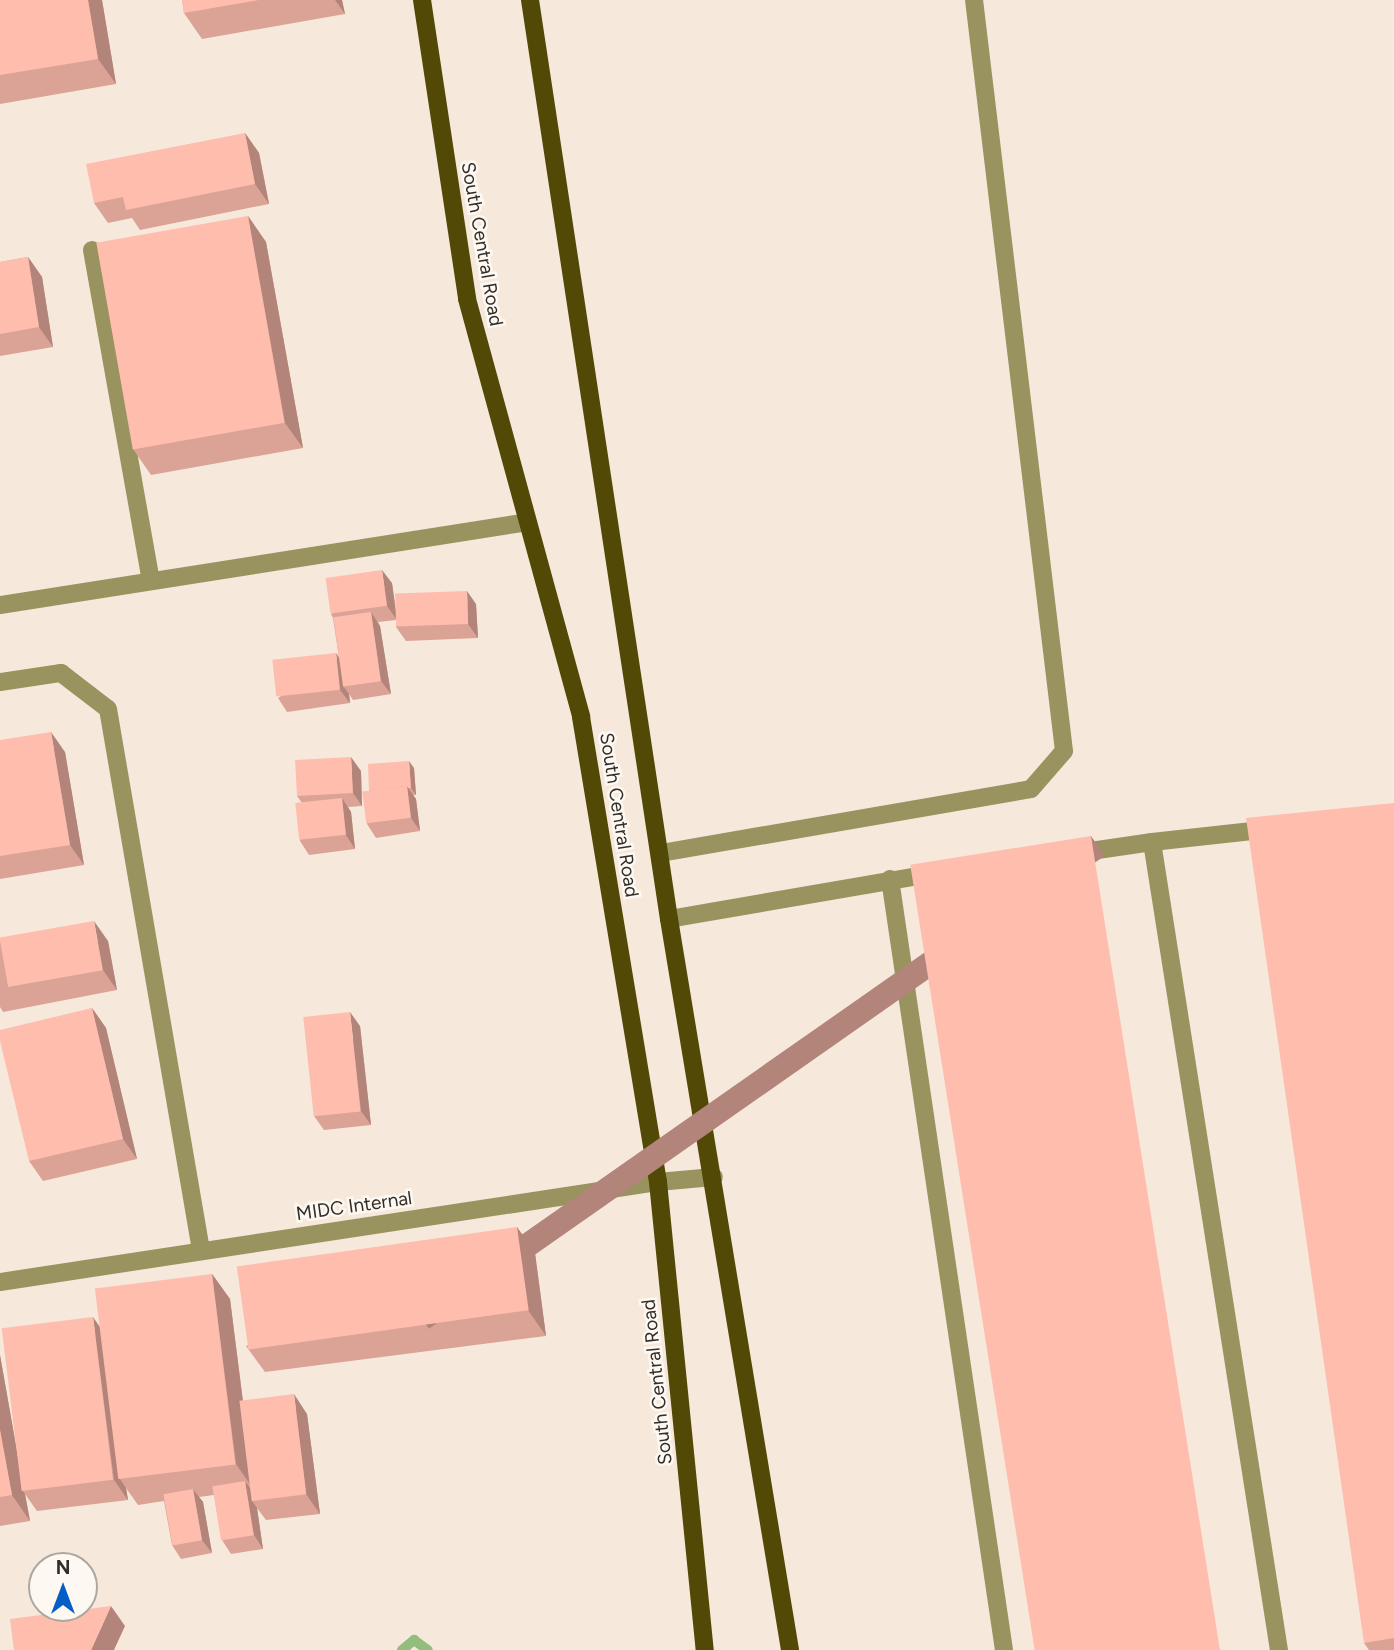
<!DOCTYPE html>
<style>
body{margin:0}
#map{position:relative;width:1394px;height:1650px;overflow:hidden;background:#f6e9dc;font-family:Figtree,sans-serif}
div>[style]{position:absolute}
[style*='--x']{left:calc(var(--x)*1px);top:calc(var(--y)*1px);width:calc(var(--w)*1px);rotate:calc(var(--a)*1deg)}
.stream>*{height:10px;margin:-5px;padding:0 5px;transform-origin:5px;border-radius:5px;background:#92bd7d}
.minor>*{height:18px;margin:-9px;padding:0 9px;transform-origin:9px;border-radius:9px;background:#99935f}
.major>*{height:18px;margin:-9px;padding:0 9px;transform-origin:9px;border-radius:9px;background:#514905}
.wall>*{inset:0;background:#dba396}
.shaded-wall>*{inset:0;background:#b2847a;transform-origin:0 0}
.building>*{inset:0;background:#ffbdae;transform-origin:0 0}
span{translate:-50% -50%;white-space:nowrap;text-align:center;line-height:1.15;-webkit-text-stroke:5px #fdf8f2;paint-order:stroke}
.street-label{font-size:19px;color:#322d28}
.north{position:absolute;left:28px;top:1552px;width:70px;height:70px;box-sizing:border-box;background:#fdf8f2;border:2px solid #aca7a1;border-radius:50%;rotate:0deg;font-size:19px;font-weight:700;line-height:28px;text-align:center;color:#322d28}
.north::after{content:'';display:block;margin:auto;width:24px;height:32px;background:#055dc6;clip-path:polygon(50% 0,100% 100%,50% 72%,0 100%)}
</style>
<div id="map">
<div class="stream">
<i style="--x:402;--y:1650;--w:16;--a:-40"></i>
<i style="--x:414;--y:1640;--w:17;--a:36"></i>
</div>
<div class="minor">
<i style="--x:92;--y:250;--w:335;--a:79.9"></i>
<i style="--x:0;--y:605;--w:534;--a:-8.93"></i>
<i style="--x:0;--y:682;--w:62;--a:-8.4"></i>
<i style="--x:61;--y:673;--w:59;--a:37.5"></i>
<i style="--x:108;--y:709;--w:549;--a:80.25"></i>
<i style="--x:1152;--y:842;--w:119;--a:-6.3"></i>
<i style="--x:661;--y:853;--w:375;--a:-9.8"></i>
<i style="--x:1031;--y:789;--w:50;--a:-49"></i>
<i style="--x:1064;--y:751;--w:756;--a:-96.83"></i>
<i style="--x:1077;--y:853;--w:76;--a:-8.3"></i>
<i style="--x:1152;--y:842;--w:818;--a:81.07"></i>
<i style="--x:890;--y:879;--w:779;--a:81.59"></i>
<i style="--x:669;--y:919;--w:270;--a:-9.8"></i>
<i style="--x:0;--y:1282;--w:666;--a:-8.64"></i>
<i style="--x:658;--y:1182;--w:56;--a:-5.1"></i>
</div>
<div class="major">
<i style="--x:422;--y:0;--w:302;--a:81.4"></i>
<i style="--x:467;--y:299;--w:433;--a:74.7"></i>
<i style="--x:581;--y:717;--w:471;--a:80.6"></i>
<i style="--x:658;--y:1182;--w:470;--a:84.3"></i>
<i style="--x:530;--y:0;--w:929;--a:81.4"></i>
<i style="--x:669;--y:919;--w:741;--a:80.6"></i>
</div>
<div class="wall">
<i style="clip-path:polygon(0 0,102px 0,116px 84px,0 104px)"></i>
<i style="clip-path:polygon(182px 0,342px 0,345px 14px,202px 39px,184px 13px)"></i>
<i style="clip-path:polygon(245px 133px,259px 153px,269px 204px,140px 230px,132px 218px,108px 223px,94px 203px)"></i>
<i style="clip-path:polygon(248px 216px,266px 242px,303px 448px,151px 475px,133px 449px)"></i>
<i style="clip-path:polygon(28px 257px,42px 277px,53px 347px,0 356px,0 262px)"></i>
<i style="clip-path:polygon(392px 583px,396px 611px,476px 604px,478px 638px,406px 641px,396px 627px,396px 620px,378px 622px,380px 626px,391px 694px,353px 700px,349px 694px,350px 703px,287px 712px,278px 698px,339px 658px,333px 618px,331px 614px)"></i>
<i style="clip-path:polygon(0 740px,65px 752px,84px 865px,0 879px)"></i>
<i style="clip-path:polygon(414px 768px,416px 795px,413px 795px,416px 799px,420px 831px,376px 838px,367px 824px,369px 791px)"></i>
<i style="clip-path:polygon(361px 771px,362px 806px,348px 807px,351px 812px,355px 849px,309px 855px,300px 841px,302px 803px,297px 796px)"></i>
<i style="clip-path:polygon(1394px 803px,1394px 1650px,1369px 1650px,1364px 1643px)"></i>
<i style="clip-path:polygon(0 939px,108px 941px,117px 990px,3px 1012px,0 1007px)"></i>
<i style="clip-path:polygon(92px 1008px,106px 1028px,137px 1159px,43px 1181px,29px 1161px)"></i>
<i style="clip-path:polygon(360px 1026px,371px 1125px,324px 1130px,314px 1116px)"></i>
<i style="clip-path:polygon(517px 1227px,535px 1253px,546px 1336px,265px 1372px,246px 1346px)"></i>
<i style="clip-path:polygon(212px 1274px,230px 1299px,243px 1401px,307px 1414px,320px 1514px,266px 1520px,257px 1508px,263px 1549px,231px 1554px,222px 1540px,214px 1495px,199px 1497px,203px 1502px,212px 1553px,181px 1559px,172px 1545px,164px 1501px,138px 1505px,126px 1488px,128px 1500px,37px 1511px,25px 1494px,30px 1521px,0 1526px,0 1355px,20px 1468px,100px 1327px)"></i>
</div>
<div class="shaded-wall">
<i style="clip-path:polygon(88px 0,102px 0,116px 84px,98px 59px)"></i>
<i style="clip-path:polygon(335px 0,342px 0,345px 14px)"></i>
<i style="clip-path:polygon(245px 133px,259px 153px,269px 204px,255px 184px)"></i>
<i style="clip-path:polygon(248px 216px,266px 242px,303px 448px,285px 423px)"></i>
<i style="clip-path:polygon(28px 257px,42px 277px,53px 347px,39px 327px)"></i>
<i style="clip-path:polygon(382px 570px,392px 583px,397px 620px,387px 606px)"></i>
<i style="clip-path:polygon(467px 591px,476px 604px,478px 638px,468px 624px)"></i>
<i style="clip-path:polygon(371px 612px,380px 626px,391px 694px,381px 681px)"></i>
<i style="clip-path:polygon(336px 653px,345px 666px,343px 686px,349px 694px,350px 703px,340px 690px)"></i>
<i style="clip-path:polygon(51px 732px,65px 752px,84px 865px,70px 845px)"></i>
<i style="clip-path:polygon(351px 757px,361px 771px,362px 806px,353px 793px)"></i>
<i style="clip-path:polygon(409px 761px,414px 768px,416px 795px,411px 788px)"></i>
<i style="clip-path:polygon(407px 786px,416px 799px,420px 831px,411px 818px)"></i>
<i style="clip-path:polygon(342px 798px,351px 812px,355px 849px,346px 835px)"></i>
<i style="left:1091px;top:836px;width:24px;height:825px;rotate:55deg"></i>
<i style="clip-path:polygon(94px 921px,108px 941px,117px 990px,103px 970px)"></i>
<i style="clip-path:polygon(92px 1008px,106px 1028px,137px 1159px,123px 1139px)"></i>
<i style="clip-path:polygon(350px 1012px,360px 1026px,371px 1125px,361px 1111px)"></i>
<i style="clip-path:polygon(517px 1227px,535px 1253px,546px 1336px,528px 1310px)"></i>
<i style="clip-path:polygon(212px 1274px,230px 1299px,254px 1490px,236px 1464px)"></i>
<i style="clip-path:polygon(93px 1317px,107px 1337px,120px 1479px,126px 1488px,128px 1500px,114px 1480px)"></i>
<i style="clip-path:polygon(0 1355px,24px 1491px,23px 1491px,25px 1494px,30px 1521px,12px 1495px,0 1430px)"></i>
<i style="clip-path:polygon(294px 1394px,307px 1414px,320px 1514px,306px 1494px)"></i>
<i style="clip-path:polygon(245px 1481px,255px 1495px,252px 1501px,257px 1508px,263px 1549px,254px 1535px)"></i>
<i style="clip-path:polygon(193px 1489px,203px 1502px,212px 1553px,202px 1540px)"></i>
<i style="clip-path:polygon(111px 1606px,125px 1626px,114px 1650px,91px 1650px)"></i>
</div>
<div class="building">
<i style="clip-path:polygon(0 0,88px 0,98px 59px,0 75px)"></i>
<i style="clip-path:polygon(182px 0,259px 0,184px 13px)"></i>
<i style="clip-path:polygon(245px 133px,255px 184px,126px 210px,123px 197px,94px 203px,86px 164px)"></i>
<i style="left:248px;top:216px;width:210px;height:154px;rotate:80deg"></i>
<i style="clip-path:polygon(28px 257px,39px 327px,0 334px,0 262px)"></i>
<i style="left:382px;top:570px;width:36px;height:57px;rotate:82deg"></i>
<i style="left:467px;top:591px;width:33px;height:72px;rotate:88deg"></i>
<i style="left:371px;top:612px;width:70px;height:38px;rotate:82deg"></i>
<i style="left:336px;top:653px;width:37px;height:64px;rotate:84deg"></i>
<i style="clip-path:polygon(51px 732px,70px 845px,0 856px,0 740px)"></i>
<i style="left:351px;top:757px;width:36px;height:56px;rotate:87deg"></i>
<i style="clip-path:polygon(409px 761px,411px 788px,408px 788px,407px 786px,369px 791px,368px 764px)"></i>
<i style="left:407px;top:786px;width:32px;height:45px;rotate:83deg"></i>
<i style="left:342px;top:798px;width:37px;height:47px;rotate:84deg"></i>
<i style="clip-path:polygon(1394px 803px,1394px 1638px,1364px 1643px,1246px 818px)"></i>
<i style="left:1091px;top:836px;width:825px;height:183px;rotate:81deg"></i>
<i style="left:94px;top:921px;width:50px;height:96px;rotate:80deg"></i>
<i style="clip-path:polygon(92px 1008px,123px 1139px,29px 1161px,0 1041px,0 1030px)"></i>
<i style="left:350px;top:1012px;width:100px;height:47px;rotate:84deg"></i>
<i style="left:517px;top:1227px;width:84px;height:283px;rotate:82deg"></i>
<i style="left:212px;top:1274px;width:192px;height:118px;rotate:83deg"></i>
<i style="left:93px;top:1317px;width:164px;height:92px;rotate:83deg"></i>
<i style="left:294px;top:1394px;width:101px;height:55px;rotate:83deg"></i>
<i style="clip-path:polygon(0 1430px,12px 1495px,0 1497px)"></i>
<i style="left:245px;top:1481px;width:55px;height:33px;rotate:81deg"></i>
<i style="left:193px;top:1489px;width:52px;height:30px;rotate:80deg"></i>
<i style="clip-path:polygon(111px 1606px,91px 1650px,14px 1650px,10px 1619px)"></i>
</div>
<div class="street-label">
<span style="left:482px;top:244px;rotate:80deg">South Central Road</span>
<span style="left:619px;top:815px;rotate:81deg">South Central Road</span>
<span style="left:354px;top:1206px;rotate:-8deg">MIDC Internal</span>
<span style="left:657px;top:1382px;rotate:-96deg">South Central Road</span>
</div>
<div class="north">N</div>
</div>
